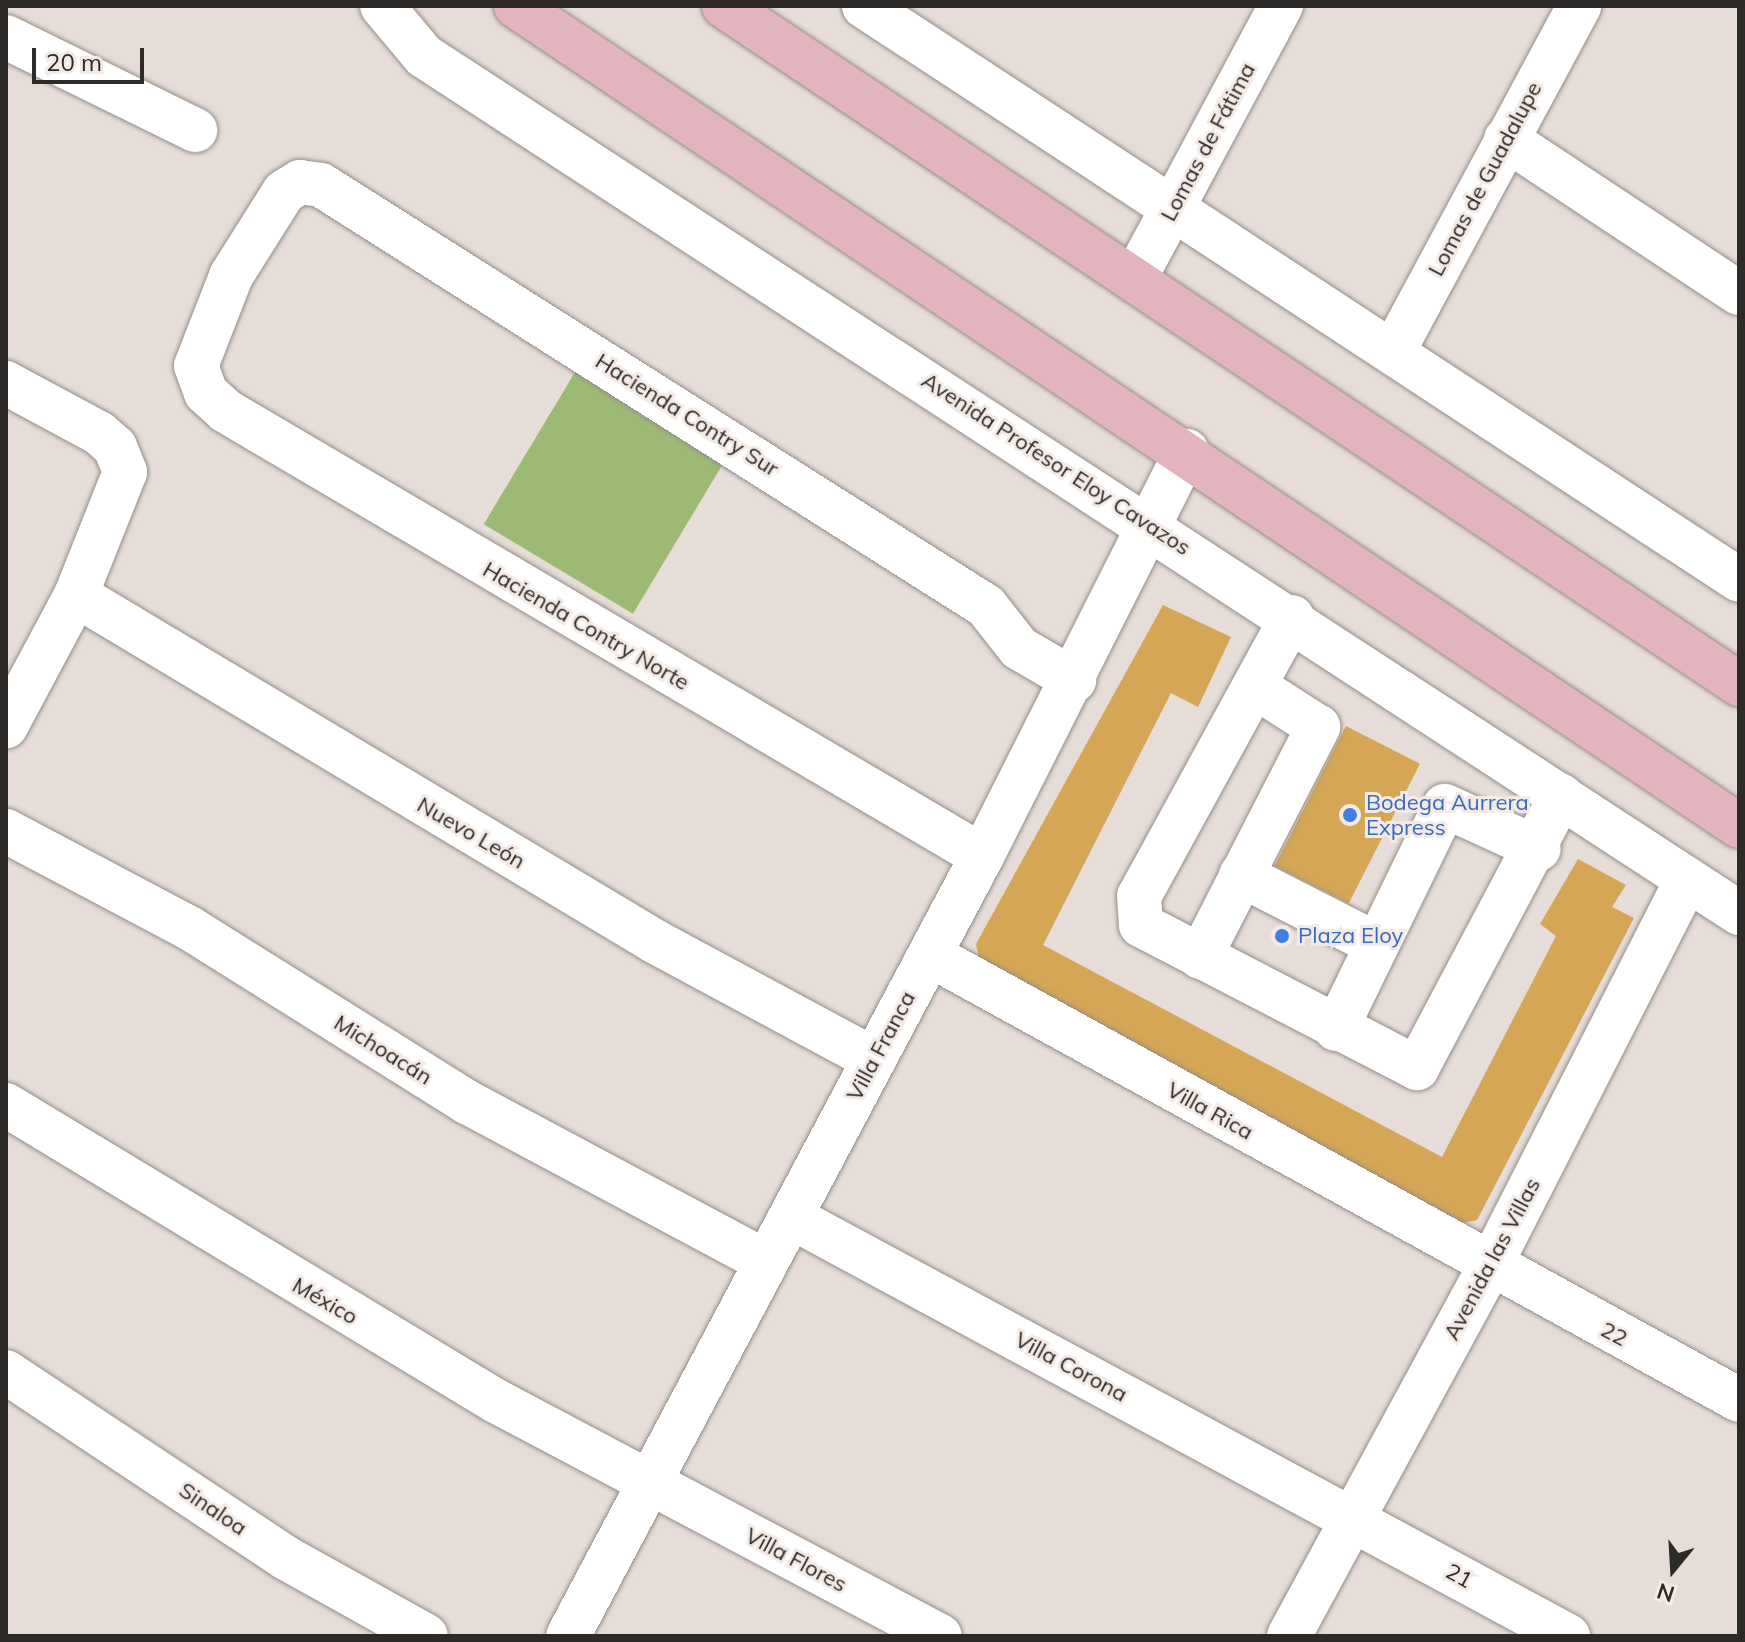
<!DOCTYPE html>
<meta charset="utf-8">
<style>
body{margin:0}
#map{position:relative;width:1745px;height:1642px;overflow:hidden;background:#e6ddd8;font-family:Mulish,sans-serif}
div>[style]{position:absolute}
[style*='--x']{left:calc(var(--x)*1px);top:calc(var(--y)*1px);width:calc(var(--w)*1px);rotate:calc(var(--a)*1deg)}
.green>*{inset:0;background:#9dba75;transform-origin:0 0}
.building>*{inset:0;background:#d4a656;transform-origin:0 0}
.roads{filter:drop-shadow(0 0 2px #958c88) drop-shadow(0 0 2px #958c88)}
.minor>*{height:44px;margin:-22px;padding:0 22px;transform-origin:22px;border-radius:22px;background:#fff}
.major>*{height:44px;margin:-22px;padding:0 22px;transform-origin:22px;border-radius:22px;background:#e3b4be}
.dots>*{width:22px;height:22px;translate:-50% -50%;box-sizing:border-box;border:4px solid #f4eae5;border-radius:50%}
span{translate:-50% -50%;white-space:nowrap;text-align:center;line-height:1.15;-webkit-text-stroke:6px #f4eae5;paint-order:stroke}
.street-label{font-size:22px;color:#2d2a28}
.shop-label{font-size:22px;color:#366cbe}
.left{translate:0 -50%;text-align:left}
.frame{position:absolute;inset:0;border:8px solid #2d2a28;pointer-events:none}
.north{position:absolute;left:1633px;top:1530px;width:80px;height:80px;-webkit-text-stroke:6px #f4eae5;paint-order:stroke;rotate:198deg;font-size:22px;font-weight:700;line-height:32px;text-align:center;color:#2d2a28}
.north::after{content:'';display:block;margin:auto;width:28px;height:36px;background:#2d2a28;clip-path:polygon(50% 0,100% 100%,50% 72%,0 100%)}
.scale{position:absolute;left:32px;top:48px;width:112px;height:36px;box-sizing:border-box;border:4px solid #2d2a28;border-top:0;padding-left:10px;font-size:24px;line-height:28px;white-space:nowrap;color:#2d2a28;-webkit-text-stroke:6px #f4eae5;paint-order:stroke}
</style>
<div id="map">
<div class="green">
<i style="left:577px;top:369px;width:174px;height:181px;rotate:31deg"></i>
</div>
<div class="building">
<i style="clip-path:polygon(1163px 605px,1231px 637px,1198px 707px,1171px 693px,1043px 945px,1442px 1157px,1556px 936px,1540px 924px,1578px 859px,1626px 885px,1612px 907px,1634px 918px,1477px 1220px,1454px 1225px,982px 972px,976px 944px)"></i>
<i style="left:1346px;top:726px;width:83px;height:157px;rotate:27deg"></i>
</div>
<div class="roads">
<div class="minor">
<i style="--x:382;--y:6;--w:65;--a:50"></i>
<i style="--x:424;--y:56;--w:1570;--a:33.09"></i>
<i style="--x:864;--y:6;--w:1046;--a:33.26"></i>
<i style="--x:6;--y:37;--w:211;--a:26.2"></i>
<i style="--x:1506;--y:139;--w:279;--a:33.5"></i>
<i style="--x:1135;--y:278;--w:309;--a:-61.8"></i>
<i style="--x:1393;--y:352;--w:393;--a:-61.7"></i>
<i style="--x:6;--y:383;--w:106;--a:28.3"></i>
<i style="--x:99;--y:433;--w:21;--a:41"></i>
<i style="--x:115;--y:447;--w:27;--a:68"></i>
<i style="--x:125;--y:472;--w:132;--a:111.7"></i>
<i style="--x:76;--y:595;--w:149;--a:118.1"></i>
<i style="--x:76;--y:595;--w:676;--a:30.89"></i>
<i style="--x:656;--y:942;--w:247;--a:28.3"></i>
<i style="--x:1292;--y:617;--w:318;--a:118.7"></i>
<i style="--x:1139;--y:896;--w:29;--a:86"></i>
<i style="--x:1141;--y:925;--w:311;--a:27.4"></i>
<i style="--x:1417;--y:1068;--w:308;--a:-62.1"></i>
<i style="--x:6;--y:831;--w:209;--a:27.9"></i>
<i style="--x:191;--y:929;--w:326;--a:32.1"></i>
<i style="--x:467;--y:1102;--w:338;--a:28.1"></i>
<i style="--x:982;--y:856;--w:877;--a:-149.52"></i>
<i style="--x:226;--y:411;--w:27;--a:-138"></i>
<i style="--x:206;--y:393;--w:29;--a:-110"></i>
<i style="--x:196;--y:366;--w:97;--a:-68.7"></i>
<i style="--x:231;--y:276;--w:99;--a:-57.8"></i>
<i style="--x:284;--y:192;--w:19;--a:-32"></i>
<i style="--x:300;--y:182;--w:21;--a:8"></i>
<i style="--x:321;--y:185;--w:787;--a:32.34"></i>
<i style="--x:986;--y:606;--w:53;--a:51.8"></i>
<i style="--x:1019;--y:648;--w:64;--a:30.2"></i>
<i style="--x:1241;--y:875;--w:149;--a:27.1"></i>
<i style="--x:930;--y:955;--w:923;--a:28.81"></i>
<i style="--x:1200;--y:957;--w:259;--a:-62.8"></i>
<i style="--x:1318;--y:727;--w:74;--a:-147.2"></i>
<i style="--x:1336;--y:1029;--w:248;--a:-64"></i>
<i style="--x:1445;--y:806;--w:103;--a:24.6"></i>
<i style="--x:6;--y:1105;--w:572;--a:31.14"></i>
<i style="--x:496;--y:1401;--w:502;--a:27.89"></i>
<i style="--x:791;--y:1217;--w:883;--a:28.34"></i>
<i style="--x:6;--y:1372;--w:336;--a:33.6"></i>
<i style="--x:286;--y:1558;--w:160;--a:29.1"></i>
<i style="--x:568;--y:1636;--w:883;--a:-62.04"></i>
<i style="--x:982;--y:856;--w:454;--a:-63.2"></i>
<i style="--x:1289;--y:1636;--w:419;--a:-61.5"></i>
<i style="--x:1489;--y:1268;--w:436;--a:-63"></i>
</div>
<div class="major">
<i style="--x:516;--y:6;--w:1472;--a:33.84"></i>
<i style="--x:724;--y:6;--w:1221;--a:33.74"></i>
</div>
</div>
<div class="dots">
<i style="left:1350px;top:815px;background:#3f7fe0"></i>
<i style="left:1282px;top:936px;background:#3f7fe0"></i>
</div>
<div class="street-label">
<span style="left:1208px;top:142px;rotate:-62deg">Lomas de Fátima</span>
<span style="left:1485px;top:179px;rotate:-62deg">Lomas de Guadalupe</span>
<span style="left:687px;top:415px;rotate:32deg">Hacienda Contry Sur</span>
<span style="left:1056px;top:464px;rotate:33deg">Avenida Profesor Eloy Cavazos</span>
<span style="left:586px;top:626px;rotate:30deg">Hacienda Contry Norte</span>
<span style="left:471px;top:833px;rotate:30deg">Nuevo León</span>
<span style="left:881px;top:1046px;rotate:-62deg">Villa Franca</span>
<span style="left:383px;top:1050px;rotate:32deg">Michoacán</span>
<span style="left:1210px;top:1111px;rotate:29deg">Villa Rica</span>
<span style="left:1492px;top:1259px;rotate:-62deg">Avenida las Villas</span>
<span style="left:325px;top:1301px;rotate:30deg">México</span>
<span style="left:1614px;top:1334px;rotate:28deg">22</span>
<span style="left:1071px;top:1367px;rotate:28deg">Villa Corona</span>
<span style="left:213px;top:1509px;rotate:34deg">Sinaloa</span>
<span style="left:796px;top:1560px;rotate:28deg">Villa Flores</span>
<span style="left:1459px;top:1576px;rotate:29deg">21</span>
</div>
<div class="shop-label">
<span class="left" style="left:1366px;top:815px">Bodega Aurrera<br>Express</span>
<span class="left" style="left:1298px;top:936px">Plaza Eloy</span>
</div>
<div class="frame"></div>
<div class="north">N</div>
<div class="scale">20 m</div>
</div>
